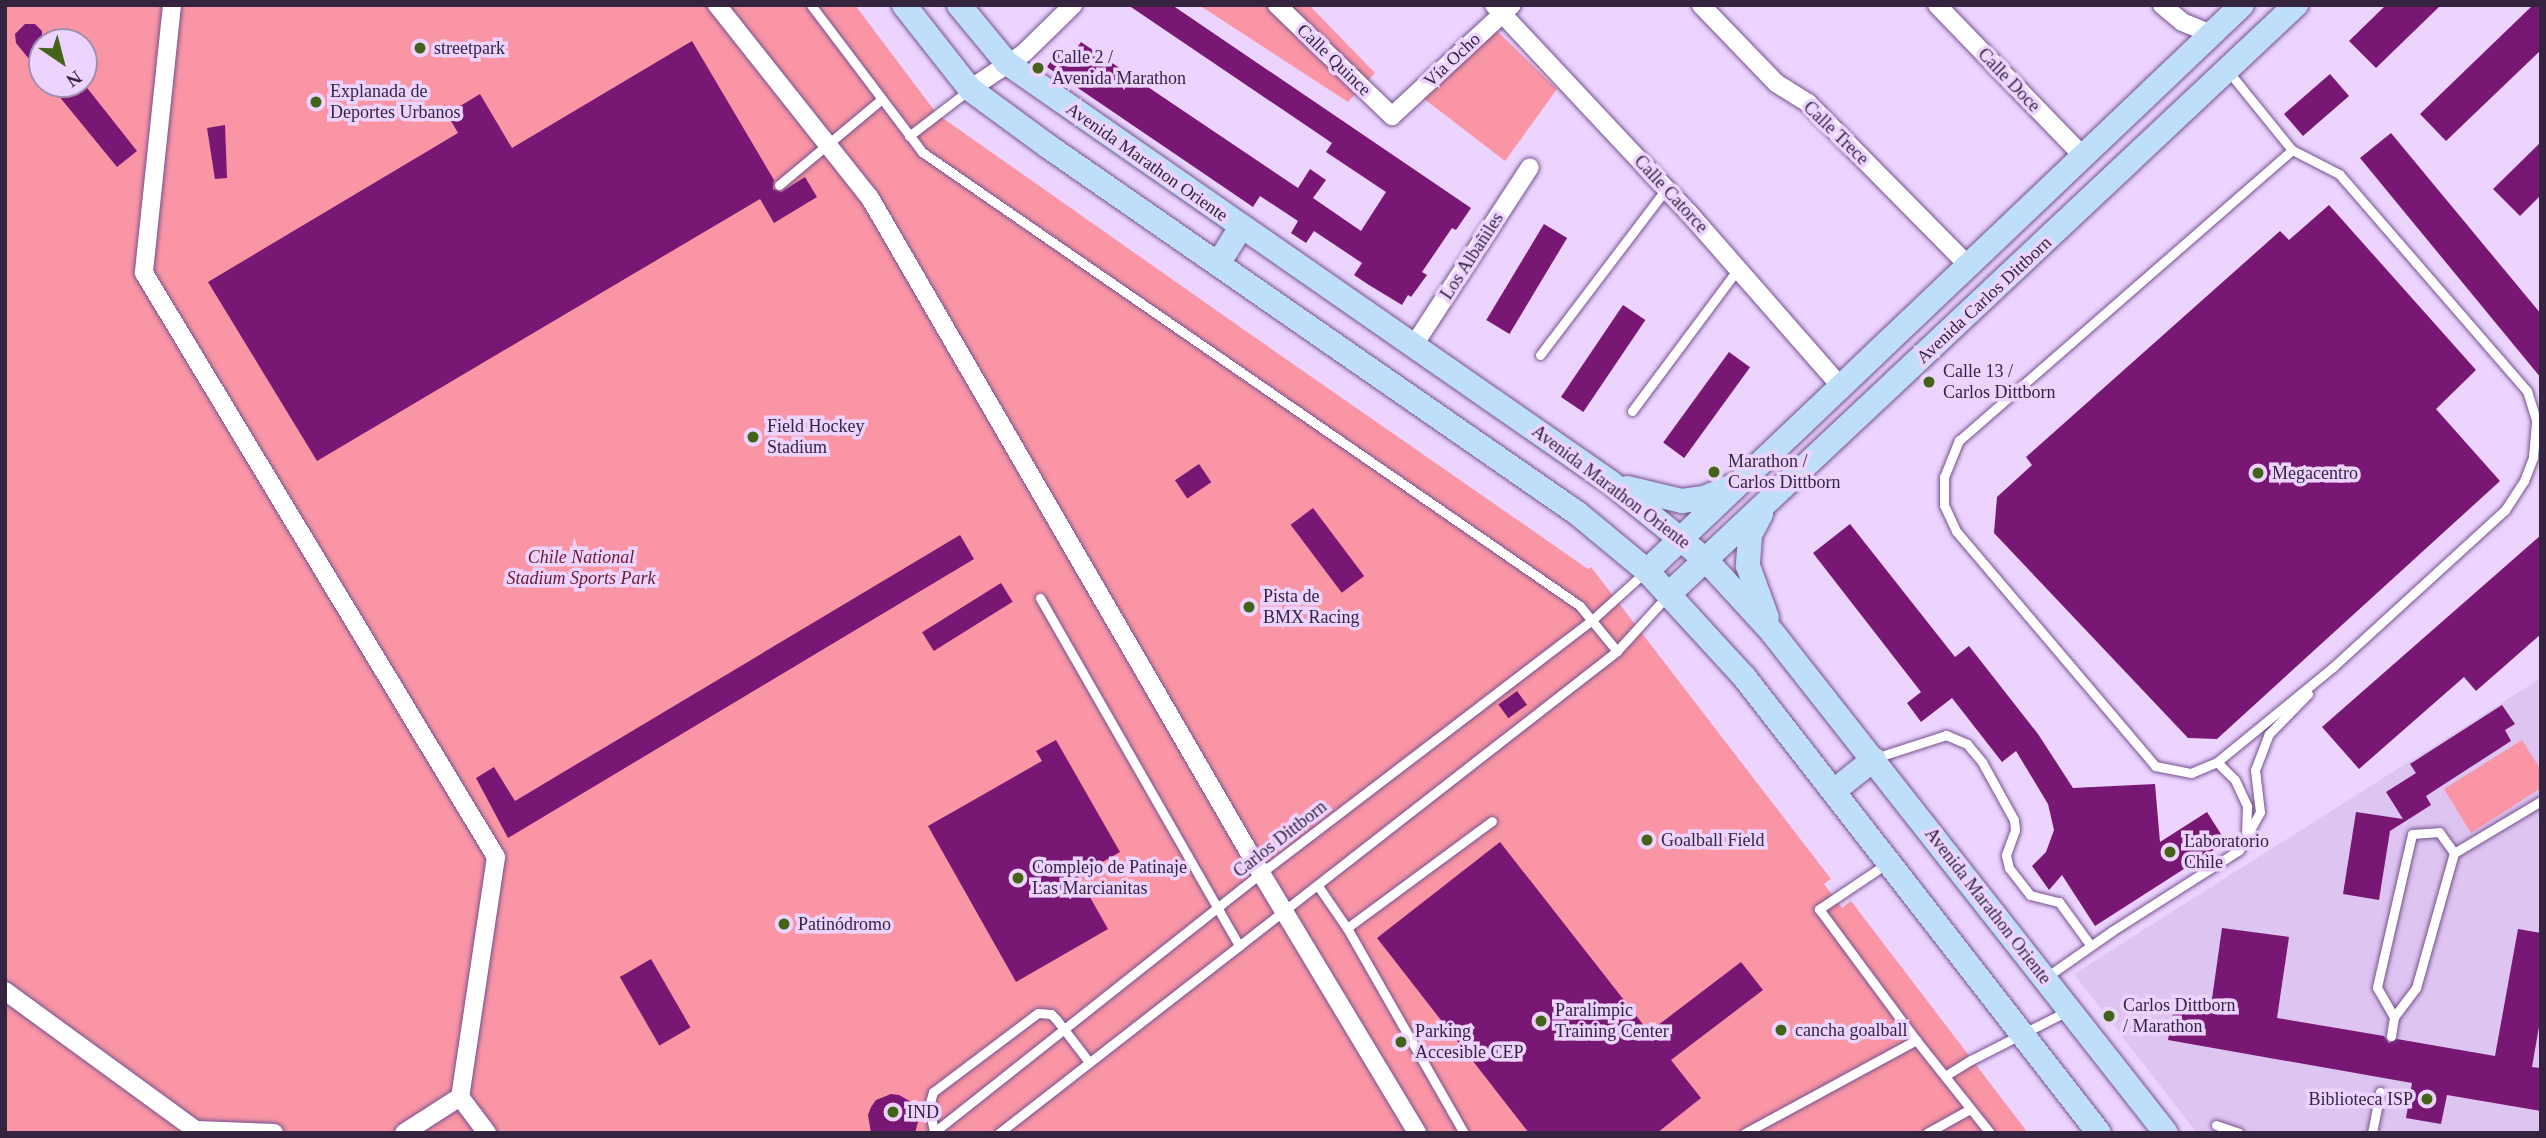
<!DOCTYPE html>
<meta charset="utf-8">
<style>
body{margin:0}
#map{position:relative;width:2546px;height:1138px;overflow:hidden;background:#ecd4ff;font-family:"Times New Roman",serif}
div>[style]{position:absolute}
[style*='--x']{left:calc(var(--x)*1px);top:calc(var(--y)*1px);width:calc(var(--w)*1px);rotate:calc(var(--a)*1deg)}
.built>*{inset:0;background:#dec4f1}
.green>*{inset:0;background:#f995a5}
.building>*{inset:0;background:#781774;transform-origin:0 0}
.roads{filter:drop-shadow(0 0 2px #76518f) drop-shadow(0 0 2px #76518f)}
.lane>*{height:9px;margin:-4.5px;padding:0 4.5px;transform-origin:4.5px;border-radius:4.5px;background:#fff}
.street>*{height:18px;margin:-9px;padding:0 9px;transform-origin:9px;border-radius:9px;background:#fff}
.secondary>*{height:24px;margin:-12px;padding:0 12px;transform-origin:12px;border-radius:12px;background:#bedef9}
.dots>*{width:19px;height:19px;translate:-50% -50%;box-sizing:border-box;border:4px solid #ecd4ff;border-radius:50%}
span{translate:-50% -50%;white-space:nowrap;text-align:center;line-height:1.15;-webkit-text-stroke:7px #ecd4ff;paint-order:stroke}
.poi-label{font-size:18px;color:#342440}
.left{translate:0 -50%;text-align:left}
.right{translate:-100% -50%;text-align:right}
.street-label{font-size:18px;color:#342440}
.park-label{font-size:18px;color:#6d182e;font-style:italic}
.frame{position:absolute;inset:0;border:7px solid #342440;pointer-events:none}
.north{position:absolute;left:28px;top:28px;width:70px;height:70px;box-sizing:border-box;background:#ecd4ff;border:2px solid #a28eb3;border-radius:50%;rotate:145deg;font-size:19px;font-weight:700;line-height:28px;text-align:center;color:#342440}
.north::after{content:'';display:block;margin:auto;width:24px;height:32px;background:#436319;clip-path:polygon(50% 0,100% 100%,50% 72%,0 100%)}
</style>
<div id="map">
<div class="built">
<i style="clip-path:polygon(2541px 678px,2541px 1133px,2197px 1133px,2074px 974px)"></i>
</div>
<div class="green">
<i style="clip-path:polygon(evenodd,5px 5px,855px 5px,937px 114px,1250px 334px,1588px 569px,1591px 567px,1831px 879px,1824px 884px,1842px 908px,1851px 901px,2028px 1133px,5px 1133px,5px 5px,42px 42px,84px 42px,84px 84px,42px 84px,42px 42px)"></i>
<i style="clip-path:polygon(1199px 5px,1309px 5px,1375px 73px,1348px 102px)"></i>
<i style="clip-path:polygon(1496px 30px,1557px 89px,1505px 161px,1423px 98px)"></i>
<i style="clip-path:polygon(2522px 740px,2541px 770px,2541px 788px,2471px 833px,2444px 789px)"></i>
</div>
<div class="building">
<i style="clip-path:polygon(1128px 5px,1172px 5px,1471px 208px,1456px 230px,1452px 228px,1422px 272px,1427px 275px,1411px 297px,1408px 295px,1402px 305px,1369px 285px,1354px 275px,1362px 263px,1314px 231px,1306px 243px,1291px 233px,1298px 221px,1260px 196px,1253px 207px,1047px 67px,1060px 48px,1071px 56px,1081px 42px,1298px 188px,1310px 169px,1326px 180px,1313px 198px,1361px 231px,1386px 192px,1326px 152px,1332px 143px)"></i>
<i style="clip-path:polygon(2386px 5px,2441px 5px,2376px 68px,2349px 41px)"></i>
<i style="clip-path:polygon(2533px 5px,2541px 5px,2541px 50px,2446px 141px,2420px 114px)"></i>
<i style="clip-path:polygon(25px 24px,35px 24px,42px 31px,42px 75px,16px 43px,15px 34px)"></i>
<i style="clip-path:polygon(692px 41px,774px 180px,773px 189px,781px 192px,805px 177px,817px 197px,774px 223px,760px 199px,317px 461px,208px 282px,458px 133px,447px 114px,480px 94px,512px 148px)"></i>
<i style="left:2330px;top:74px;width:29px;height:61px;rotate:49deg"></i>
<i style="clip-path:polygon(49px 84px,84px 84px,137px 151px,117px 167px)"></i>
<i style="clip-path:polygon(225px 125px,227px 178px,215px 179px,207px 128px)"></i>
<i style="clip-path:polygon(2391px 133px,2541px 314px,2541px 378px,2360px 158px)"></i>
<i style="clip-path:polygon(2541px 142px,2541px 195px,2520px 216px,2493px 189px)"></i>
<i style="clip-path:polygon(2329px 205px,2476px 370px,2436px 409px,2500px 481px,2217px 739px,2188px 738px,1994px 533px,1997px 497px,2032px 465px,2026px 457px,2280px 231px,2289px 240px)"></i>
<i style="left:1544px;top:224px;width:27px;height:112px;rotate:31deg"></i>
<i style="left:1623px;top:305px;width:27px;height:111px;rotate:34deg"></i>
<i style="left:1729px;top:352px;width:26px;height:112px;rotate:36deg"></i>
<i style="left:1199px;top:464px;width:22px;height:29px;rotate:56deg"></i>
<i style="left:1313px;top:508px;width:85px;height:28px;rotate:53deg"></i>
<i style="clip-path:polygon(1850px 524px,1955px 657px,1969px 646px,2038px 734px,2073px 788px,2155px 784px,2160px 842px,2207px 812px,2226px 842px,2095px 926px,2062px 875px,2049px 890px,2032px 866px,2046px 852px,2054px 830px,2048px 804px,2016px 751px,2002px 762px,1952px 698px,1921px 722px,1907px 703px,1921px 692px,1813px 553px)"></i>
<i style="clip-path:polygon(960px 535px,974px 559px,508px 838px,476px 778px,494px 767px,515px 801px)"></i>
<i style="clip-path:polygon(2541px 535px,2541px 634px,2476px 691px,2464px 677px,2359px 769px,2322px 727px)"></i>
<i style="left:1001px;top:583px;width:22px;height:93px;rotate:58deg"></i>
<i style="left:1517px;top:691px;width:17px;height:23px;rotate:54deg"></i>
<i style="clip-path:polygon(2502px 705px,2515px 724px,2505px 730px,2511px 741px,2426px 796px,2431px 805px,2390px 831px,2379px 900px,2343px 894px,2356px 812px,2403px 819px,2386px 792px,2416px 773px,2410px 764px)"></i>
<i style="clip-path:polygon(1056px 740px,1120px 852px,1078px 876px,1108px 929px,1016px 982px,928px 826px,1042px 761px,1036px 751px)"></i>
<i style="clip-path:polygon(1500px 842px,1649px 1032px,1741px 962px,1763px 990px,1671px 1060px,1701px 1098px,1657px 1133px,1529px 1133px,1377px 938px)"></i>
<i style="clip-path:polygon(2222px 928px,2289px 937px,2277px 1018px,2384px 1036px,2389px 1043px,2397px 1039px,2495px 1056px,2518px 929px,2541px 933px,2541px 1015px,2532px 1067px,2541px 1068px,2541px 1111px,2447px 1095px,2441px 1124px,2406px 1118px,2412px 1083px,2168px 1040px,2175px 1000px,2211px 1006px)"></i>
<i style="left:651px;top:959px;width:79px;height:36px;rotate:60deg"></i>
<i style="clip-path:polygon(891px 1094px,899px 1095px,913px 1103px,919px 1118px,915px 1133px,871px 1133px,868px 1115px,871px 1107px,876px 1100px)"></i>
</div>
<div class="roads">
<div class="lane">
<i style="--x:811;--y:5;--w:184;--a:52.9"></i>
<i style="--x:922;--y:152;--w:799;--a:34.6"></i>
<i style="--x:1580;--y:606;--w:58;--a:50.6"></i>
<i style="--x:2228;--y:71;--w:102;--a:51"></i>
<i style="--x:2292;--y:150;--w:442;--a:138.9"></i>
<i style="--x:1959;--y:440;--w:40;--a:112"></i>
<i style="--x:1944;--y:477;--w:28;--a:90"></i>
<i style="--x:1944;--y:505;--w:29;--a:65"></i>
<i style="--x:1956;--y:531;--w:308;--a:49.7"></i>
<i style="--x:2155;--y:766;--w:37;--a:11"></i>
<i style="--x:2191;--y:773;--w:28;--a:-23"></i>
<i style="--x:2217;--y:762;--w:150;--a:-39.3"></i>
<i style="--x:2333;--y:667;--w:233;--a:-42.4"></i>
<i style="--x:2505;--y:510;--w:35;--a:-57"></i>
<i style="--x:2524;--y:481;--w:26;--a:-69"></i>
<i style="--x:2533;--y:457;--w:37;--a:-85"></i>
<i style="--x:2536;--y:420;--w:30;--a:-107"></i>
<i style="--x:2527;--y:391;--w:287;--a:-130.9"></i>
<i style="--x:2339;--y:174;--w:53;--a:-152.9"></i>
<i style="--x:909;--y:136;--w:76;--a:-37.5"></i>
<i style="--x:779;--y:185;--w:134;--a:-39.9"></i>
<i style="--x:1540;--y:355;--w:208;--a:-52.8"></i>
<i style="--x:1632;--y:411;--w:177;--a:-53.3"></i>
<i style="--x:1040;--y:598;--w:401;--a:60.2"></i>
<i style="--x:1875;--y:758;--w:75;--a:-17.9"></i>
<i style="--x:1946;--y:735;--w:23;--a:23"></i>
<i style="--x:1967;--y:744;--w:23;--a:50"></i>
<i style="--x:1982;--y:762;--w:66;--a:61.1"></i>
<i style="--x:2014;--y:820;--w:10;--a:84"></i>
<i style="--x:2015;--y:830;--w:27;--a:110"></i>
<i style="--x:2006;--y:855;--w:13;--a:77"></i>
<i style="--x:2009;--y:868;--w:34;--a:52"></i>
<i style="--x:2030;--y:895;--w:30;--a:14"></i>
<i style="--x:2059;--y:902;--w:54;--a:54"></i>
<i style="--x:2217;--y:762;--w:25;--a:45"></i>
<i style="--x:2235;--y:780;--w:29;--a:65"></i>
<i style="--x:2247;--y:806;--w:26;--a:92"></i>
<i style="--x:1886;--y:864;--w:81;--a:146.1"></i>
<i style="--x:1819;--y:909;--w:163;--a:53.5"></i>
<i style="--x:1916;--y:1040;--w:119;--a:51.5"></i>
<i style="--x:1318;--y:886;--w:51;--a:55.4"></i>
<i style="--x:1347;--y:928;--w:236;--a:60.3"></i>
<i style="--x:1347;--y:928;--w:180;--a:-36.4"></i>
<i style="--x:2045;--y:978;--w:82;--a:-35"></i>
<i style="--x:2112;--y:931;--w:151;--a:-32.5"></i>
<i style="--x:2239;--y:850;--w:43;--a:-61.1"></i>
<i style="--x:2260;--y:812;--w:42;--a:-96.8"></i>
<i style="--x:2255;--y:770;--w:39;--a:-69"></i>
<i style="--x:2269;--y:734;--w:56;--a:-45.7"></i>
<i style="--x:2394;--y:1017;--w:34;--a:-120"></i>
<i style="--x:2377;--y:987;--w:157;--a:-77.1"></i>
<i style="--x:2412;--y:834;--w:27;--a:-4"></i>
<i style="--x:2439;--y:832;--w:26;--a:54"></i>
<i style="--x:2391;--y:1036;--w:19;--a:-81"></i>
<i style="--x:2394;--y:1017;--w:36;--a:-53"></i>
<i style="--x:2416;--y:988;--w:140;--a:-74.3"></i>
<i style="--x:2454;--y:853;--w:101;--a:-30.9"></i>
<i style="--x:1945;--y:1076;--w:31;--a:-32"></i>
<i style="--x:1971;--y:1060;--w:108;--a:-27"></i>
<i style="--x:2216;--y:1125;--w:24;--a:19"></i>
<i style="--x:934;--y:1132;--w:26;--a:-101"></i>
<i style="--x:929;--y:1106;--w:15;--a:-74"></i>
<i style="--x:933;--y:1092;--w:131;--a:-37"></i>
<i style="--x:1038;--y:1013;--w:13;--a:4"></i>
<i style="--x:1051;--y:1014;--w:7;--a:45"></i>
<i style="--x:1056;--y:1019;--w:54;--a:52.5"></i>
<i style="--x:933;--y:1133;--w:429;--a:-38.4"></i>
<i style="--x:1269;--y:867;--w:407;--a:-37.4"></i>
<i style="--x:1592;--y:620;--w:73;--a:-42.2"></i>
<i style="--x:999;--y:1133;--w:784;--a:-37.95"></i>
<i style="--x:1617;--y:651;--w:76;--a:-47.7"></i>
<i style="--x:1745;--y:1133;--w:195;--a:-28.5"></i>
<i style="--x:1927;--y:1133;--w:49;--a:-29.2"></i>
<i style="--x:2372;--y:1133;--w:42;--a:-79"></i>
</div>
<div class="street">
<i style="--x:172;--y:5;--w:269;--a:96"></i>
<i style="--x:144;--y:273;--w:682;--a:58.92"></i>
<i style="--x:496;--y:857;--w:243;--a:98.5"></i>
<i style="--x:460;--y:1097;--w:45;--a:53.1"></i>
<i style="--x:717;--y:5;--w:246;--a:51.6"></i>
<i style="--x:870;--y:198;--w:780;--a:59.92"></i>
<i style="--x:1261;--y:873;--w:303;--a:59"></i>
<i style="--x:1277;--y:5;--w:160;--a:44"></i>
<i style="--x:1392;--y:116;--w:163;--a:-42.8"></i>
<i style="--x:1494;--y:5;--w:284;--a:46.9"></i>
<i style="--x:1688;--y:212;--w:234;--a:48.8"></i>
<i style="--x:1701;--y:5;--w:108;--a:46.1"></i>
<i style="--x:1776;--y:83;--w:38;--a:32"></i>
<i style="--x:1808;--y:103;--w:228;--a:45.4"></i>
<i style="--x:1937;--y:5;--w:209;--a:46"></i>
<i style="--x:2162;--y:5;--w:26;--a:40"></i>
<i style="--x:2182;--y:22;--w:32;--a:22"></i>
<i style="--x:970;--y:89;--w:65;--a:-33.7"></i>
<i style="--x:1024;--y:53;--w:69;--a:-44.4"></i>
<i style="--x:1414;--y:345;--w:212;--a:-56.9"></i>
<i style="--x:5;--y:991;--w:241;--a:36.1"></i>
<i style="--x:197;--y:1130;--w:77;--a:2.2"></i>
<i style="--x:404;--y:1133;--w:67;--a:-32.7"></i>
</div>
<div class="secondary">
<i style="--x:904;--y:5;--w:107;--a:51.8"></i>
<i style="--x:970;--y:89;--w:98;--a:36.3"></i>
<i style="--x:1049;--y:147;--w:642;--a:34.73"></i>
<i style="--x:1577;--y:513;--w:91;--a:39.6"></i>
<i style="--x:1647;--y:571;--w:145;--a:47.5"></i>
<i style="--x:1745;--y:678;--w:576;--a:52.12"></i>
<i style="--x:959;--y:5;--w:75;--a:50.4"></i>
<i style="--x:1007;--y:63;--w:734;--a:34.79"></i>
<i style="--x:1610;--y:482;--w:124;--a:39.1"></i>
<i style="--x:1706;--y:560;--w:98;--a:47.5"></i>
<i style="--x:1772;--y:632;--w:637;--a:51.82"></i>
<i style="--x:1218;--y:264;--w:44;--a:-58.1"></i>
<i style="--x:1627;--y:488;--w:57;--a:13.3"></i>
<i style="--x:1682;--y:501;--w:22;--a:-8"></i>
<i style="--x:1704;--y:498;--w:28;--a:-23"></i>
<i style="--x:1761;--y:514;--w:24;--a:118"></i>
<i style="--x:1750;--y:535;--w:31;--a:94"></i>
<i style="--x:1748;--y:566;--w:55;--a:69.9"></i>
<i style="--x:1647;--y:571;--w:821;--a:-43.57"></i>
<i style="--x:1670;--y:593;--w:859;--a:-43.21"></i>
<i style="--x:1834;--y:791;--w:51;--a:-38.7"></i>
</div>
</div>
<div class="dots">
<i style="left:420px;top:48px;background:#436319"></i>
<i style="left:1038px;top:68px;background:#436319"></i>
<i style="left:316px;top:102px;background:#436319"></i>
<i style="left:1929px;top:382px;background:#436319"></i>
<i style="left:753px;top:437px;background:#436319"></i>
<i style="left:1714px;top:472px;background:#436319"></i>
<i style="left:2258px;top:473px;background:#436319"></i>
<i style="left:1249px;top:607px;background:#436319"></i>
<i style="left:1647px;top:840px;background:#436319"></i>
<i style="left:2170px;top:852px;background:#436319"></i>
<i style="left:1018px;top:878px;background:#436319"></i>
<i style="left:784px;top:924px;background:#436319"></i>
<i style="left:2109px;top:1016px;background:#436319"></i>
<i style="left:1541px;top:1021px;background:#436319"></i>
<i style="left:1781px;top:1030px;background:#436319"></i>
<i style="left:1401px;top:1042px;background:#436319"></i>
<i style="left:2427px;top:1099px;background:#436319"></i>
<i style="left:893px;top:1112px;background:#436319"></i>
</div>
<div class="poi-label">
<span class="left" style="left:434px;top:48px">streetpark</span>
<span class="left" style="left:1052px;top:68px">Calle 2 /<br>Avenida Marathon</span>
<span class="left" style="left:330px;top:102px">Explanada de<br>Deportes Urbanos</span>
<span class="left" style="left:1943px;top:382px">Calle 13 /<br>Carlos Dittborn</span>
<span class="left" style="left:767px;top:437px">Field Hockey<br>Stadium</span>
<span class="left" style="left:1728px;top:472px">Marathon /<br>Carlos Dittborn</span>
<span class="left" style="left:2272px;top:473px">Megacentro</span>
<span class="left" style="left:1263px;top:607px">Pista de<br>BMX Racing</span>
<span class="left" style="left:1661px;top:840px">Goalball Field</span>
<span class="left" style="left:2184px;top:852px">Laboratorio<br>Chile</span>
<span class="left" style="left:1032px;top:878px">Complejo de Patinaje<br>Las Marcianitas</span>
<span class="left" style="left:798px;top:924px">Patinódromo</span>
<span class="left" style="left:2123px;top:1016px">Carlos Dittborn<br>/ Marathon</span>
<span class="left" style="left:1555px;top:1021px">Paralimpic<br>Training Center</span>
<span class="left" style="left:1795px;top:1030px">cancha goalball</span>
<span class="left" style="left:1415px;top:1042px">Parking<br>Accesible CEP</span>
<span class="right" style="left:2413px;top:1099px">Biblioteca ISP</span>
<span class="left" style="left:907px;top:1112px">IND</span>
</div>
<div class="street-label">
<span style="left:1334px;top:60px;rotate:44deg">Calle Quince</span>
<span style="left:1452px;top:60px;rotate:-43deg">Vía Ocho</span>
<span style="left:2009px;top:80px;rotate:46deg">Calle Doce</span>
<span style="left:1836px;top:133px;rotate:44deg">Calle Trece</span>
<span style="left:1147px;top:162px;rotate:35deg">Avenida Marathon Oriente</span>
<span style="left:1671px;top:194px;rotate:47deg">Calle Catorce</span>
<span style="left:1472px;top:256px;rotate:-57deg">Los Albañiles</span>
<span style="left:1984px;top:300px;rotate:-43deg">Avenida Carlos Dittborn</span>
<span style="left:1611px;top:487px;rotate:37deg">Avenida Marathon Oriente</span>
<span style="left:1280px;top:839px;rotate:-38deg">Carlos Dittborn</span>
<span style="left:1988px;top:906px;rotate:52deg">Avenida Marathon Oriente</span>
</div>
<div class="park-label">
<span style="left:581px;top:568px">Chile National<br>Stadium Sports Park</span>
</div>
<div class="frame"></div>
<div class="north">N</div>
</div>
